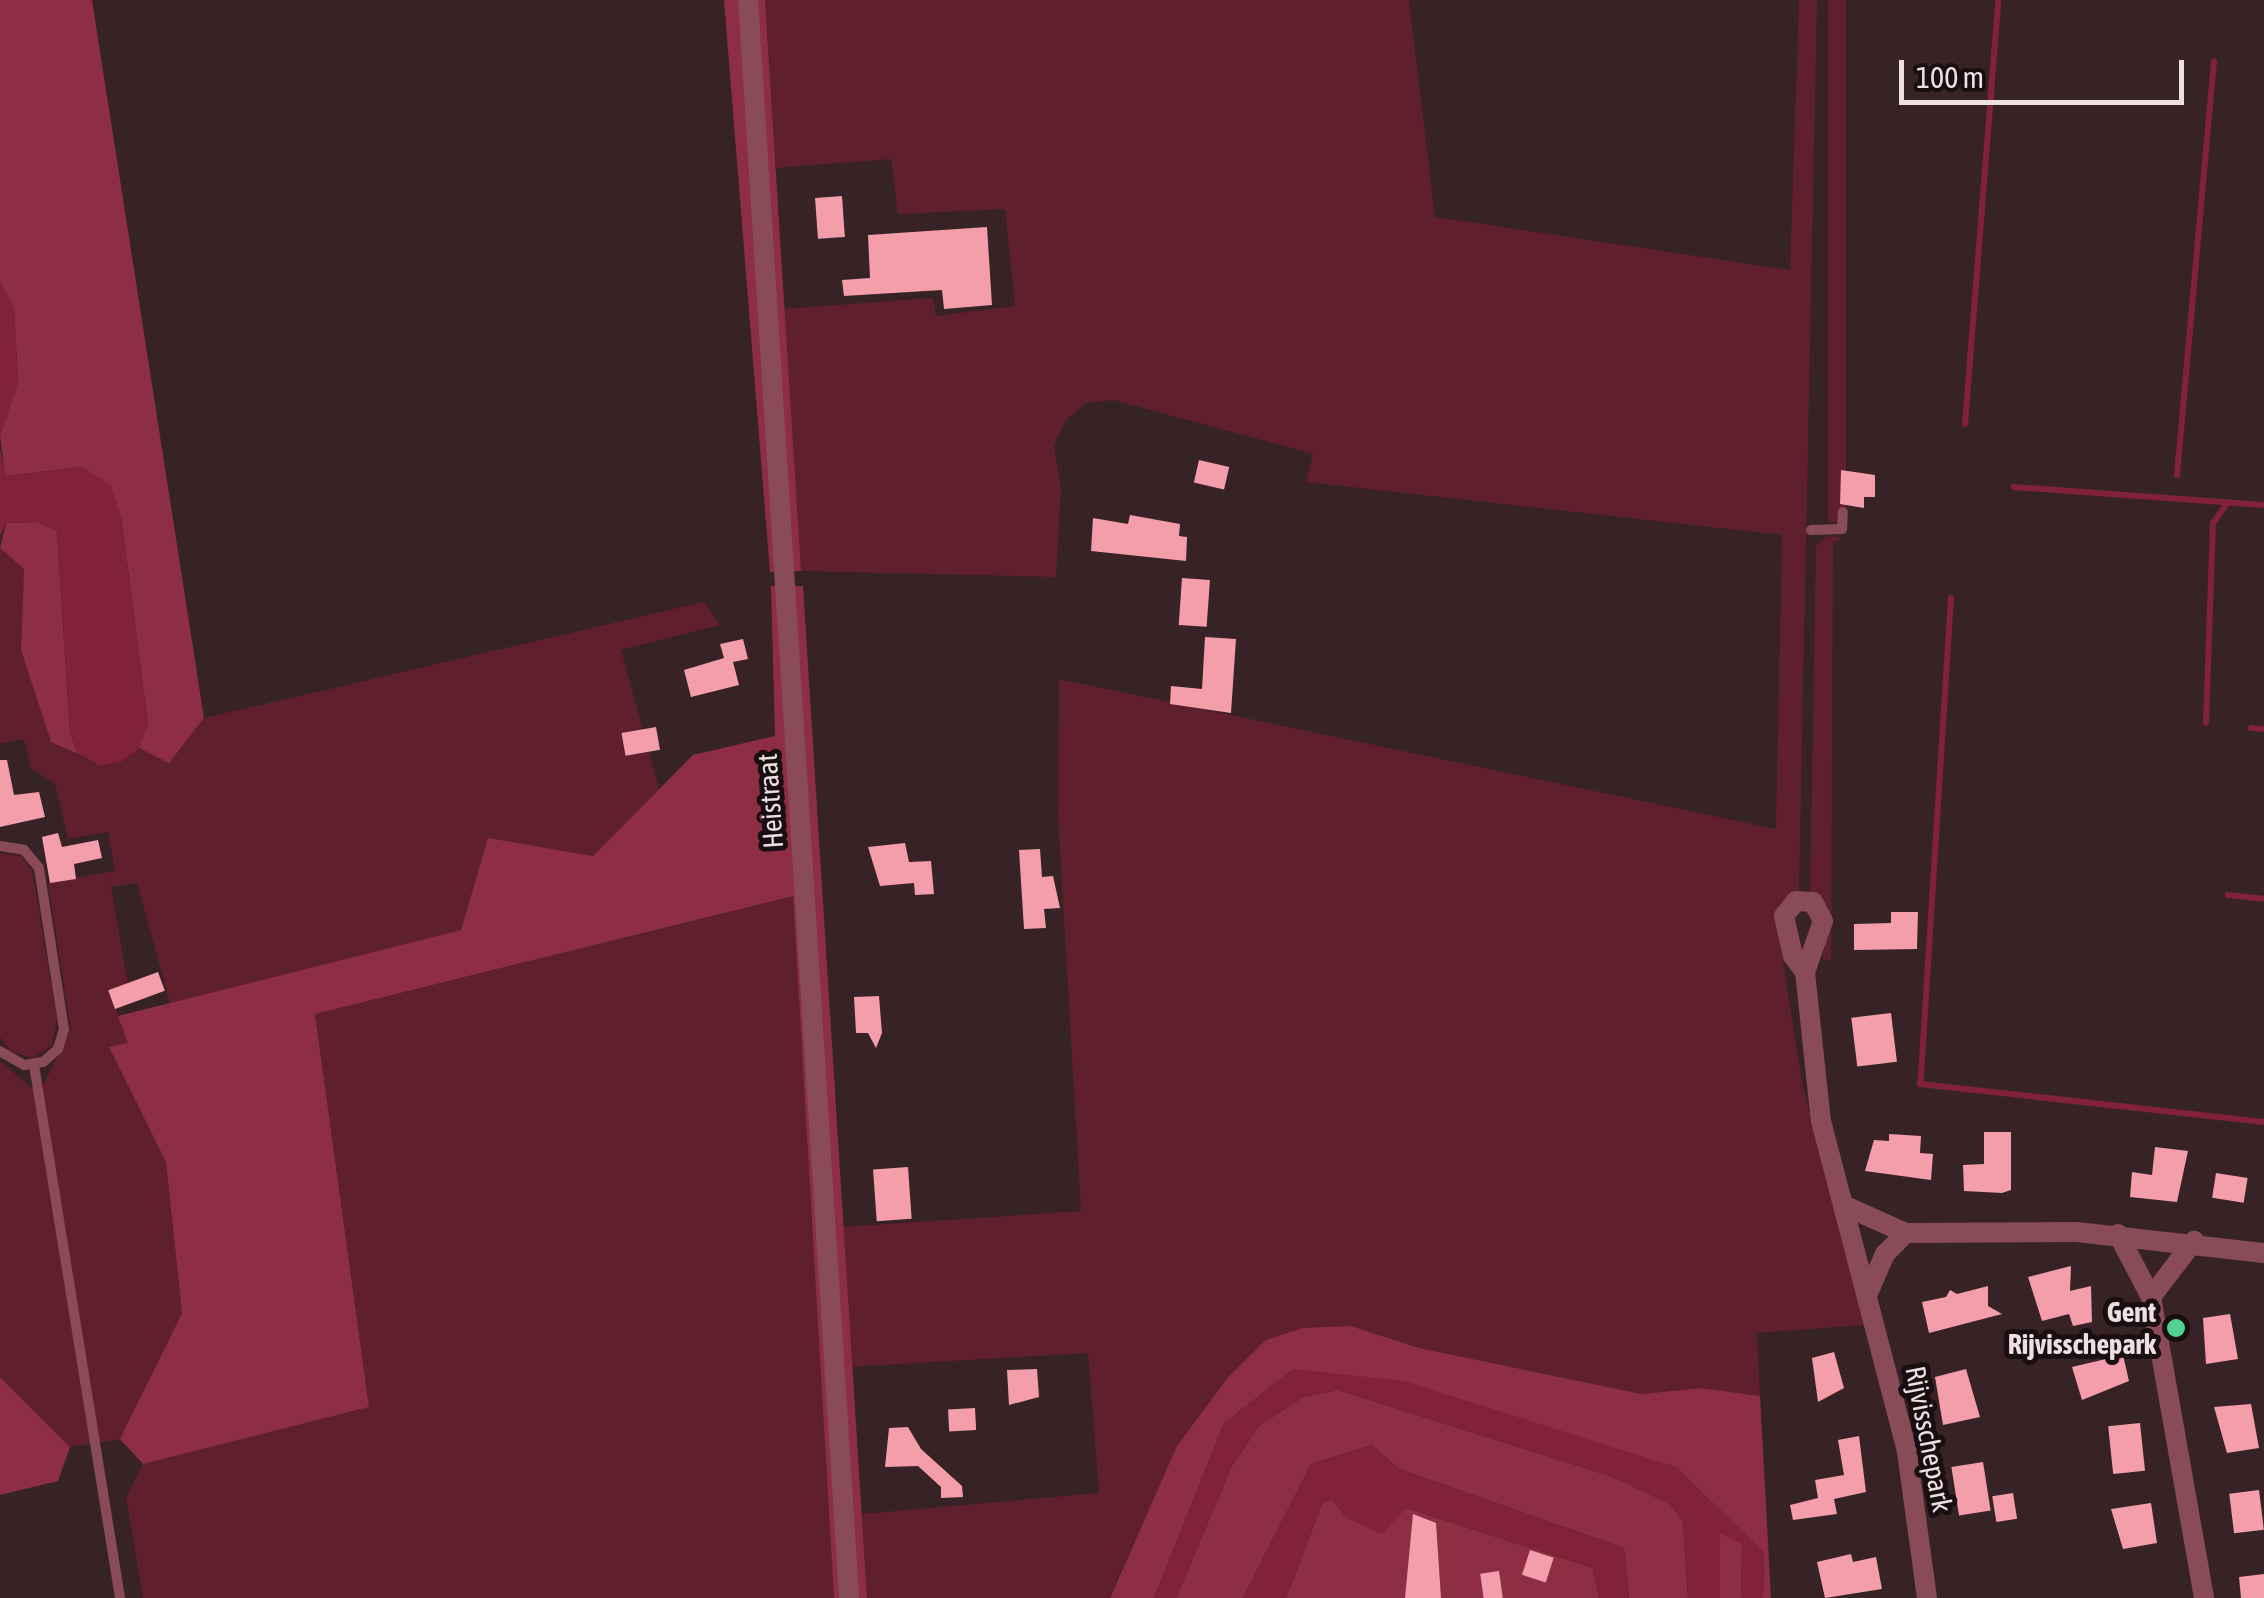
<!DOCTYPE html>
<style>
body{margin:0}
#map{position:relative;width:2264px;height:1598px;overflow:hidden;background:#372326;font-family:"Asap Condensed",sans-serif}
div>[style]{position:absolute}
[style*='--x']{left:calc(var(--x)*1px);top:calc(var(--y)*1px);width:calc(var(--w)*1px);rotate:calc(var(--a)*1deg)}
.green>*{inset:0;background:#5f1f2d;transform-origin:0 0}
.forest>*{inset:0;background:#8d2e44}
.water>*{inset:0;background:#812239;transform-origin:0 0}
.stream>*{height:6px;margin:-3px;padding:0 3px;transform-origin:3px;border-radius:3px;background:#812239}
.building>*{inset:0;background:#f49eab;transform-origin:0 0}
.lane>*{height:10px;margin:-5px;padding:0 5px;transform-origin:5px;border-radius:5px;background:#894b55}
.street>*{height:20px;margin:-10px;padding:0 10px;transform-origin:10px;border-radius:10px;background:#894b55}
.dots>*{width:28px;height:28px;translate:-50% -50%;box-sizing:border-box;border:5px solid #190f11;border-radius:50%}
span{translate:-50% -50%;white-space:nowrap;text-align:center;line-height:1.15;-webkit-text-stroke:10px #190f11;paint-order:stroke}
.street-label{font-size:28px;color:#eee0e2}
.poi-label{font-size:28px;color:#eee0e2;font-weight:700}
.right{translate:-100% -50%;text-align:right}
.scale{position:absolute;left:1899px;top:60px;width:285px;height:45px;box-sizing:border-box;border:5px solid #eee0e2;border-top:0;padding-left:12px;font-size:30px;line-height:35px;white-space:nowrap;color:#eee0e2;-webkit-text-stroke:8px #190f11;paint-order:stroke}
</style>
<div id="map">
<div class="green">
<i style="clip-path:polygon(765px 0,1409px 0,1435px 217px,1790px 270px,1799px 0,1817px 0,1799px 890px,1787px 896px,1780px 942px,1802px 1083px,1865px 1325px,1757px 1333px,1760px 1396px,1701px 1388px,1643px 1394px,1419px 1348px,1351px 1326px,1229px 1376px,1178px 1446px,1109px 1598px,867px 1598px,862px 1514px,1099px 1493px,1088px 1353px,848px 1367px,840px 1227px,1081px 1211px,1058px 816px,1059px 679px,1776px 829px,1782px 535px,1306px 482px,1313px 454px,1114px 400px,1086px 403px,1066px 420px,1054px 445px,1061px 488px,1056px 577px,801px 571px,781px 309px,933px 298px,936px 316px,1015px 306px,1005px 209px,898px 214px,891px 159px,776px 168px)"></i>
<i style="left:1828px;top:0;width:18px;height:522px"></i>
<i style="clip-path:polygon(1827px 536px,1844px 538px,1833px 543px,1831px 961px,1823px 959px,1828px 907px,1810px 891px,1816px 546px)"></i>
<i style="clip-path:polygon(0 548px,24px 569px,21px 650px,51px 742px,100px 766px,139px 748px,169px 762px,204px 718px,704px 602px,720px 625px,621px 650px,659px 789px,593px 856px,488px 839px,461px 930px,170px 1003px,137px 883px,111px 887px,128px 984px,109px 992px,129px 1043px,109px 1047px,166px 1162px,182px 1313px,120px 1439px,70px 1447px,0 1377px,0 1061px,39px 1094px,71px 1029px,48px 883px,115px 871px,108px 832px,68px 839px,55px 784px,31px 768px,24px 739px,0 744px)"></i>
<i style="clip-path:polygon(0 853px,21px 856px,32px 870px,57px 1019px,52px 1045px,33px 1058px,11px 1052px,0 1037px)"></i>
<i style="clip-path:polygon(793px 896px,834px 1598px,143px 1598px,126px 1497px,143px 1464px,369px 1407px,315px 1014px)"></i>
</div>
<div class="forest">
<i style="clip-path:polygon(0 0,92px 0,204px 718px,169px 763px,139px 748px,148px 723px,121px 517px,82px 467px,5px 476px,0 435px,18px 382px,14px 308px,0 282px)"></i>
<i style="clip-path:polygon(724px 0,765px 0,801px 571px,770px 572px)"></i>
<i style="clip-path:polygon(38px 522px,57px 531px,70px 733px,78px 754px,51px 742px,21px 650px,24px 569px,0 548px,6px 523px)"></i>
<i style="clip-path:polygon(771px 586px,803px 586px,867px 1598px,834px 1598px,793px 896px,315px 1014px,369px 1407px,143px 1464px,120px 1439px,182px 1313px,166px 1162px,109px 1047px,128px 1043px,118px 1016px,461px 930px,488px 838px,593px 856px,693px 755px,775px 736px)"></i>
<i style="clip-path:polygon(1351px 1326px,1419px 1348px,1642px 1394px,1701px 1388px,1760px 1396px,1771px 1598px,1763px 1598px,1764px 1553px,1676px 1467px,1294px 1369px,1224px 1423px,1154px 1598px,1110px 1598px,1177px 1446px,1229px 1376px,1266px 1340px,1303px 1328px)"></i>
<i style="clip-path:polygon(0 1377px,70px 1447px,58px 1481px,0 1495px)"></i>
<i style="clip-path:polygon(1338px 1390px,1613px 1477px,1670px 1504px,1683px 1521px,1688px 1598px,1629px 1598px,1624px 1548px,1399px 1469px,1372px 1445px,1311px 1464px,1243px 1598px,1176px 1598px,1232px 1466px,1259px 1426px,1303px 1397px)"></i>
<i style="clip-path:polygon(1331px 1499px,1348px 1519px,1406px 1508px,1593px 1568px,1599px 1598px,1286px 1598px,1322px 1504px)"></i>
<i style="clip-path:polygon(1719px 1532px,1742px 1543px,1741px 1598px,1720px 1598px)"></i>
</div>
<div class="water">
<i style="clip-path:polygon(0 282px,14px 308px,18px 382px,0 435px)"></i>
<i style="clip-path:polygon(0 449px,6px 476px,82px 467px,111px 485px,121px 517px,148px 723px,139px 748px,122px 761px,100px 766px,78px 754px,70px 733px,57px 531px,38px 522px,6px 523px,0 536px)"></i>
<i style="left:2106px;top:1334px;width:12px;height:37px;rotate:81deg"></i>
<i style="clip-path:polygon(1294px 1369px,1404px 1381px,1676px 1467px,1764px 1553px,1763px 1598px,1741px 1598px,1742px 1544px,1720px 1533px,1720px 1598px,1688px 1598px,1683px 1521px,1670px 1504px,1613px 1477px,1338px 1390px,1303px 1397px,1259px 1426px,1232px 1466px,1176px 1598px,1154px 1598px,1224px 1423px)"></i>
<i style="clip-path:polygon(1373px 1445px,1399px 1469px,1624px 1548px,1629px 1598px,1599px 1598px,1593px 1568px,1406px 1508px,1382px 1534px,1348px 1519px,1331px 1499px,1322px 1504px,1286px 1598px,1243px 1598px,1311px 1464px)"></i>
</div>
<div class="stream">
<i style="--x:1965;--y:424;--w:425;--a:-85.5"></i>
<i style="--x:2177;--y:475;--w:415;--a:-84.9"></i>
<i style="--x:2014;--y:487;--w:251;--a:4.1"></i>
<i style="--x:1951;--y:598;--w:487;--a:93.6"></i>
<i style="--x:1920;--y:1084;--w:346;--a:6.3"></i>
<i style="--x:2206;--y:723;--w:200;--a:-88"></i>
<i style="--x:2213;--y:523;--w:24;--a:-54"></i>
<i style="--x:2251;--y:728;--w:13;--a:4"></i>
<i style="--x:2228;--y:895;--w:36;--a:6"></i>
</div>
<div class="building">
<i style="left:842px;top:196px;width:41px;height:27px;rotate:86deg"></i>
<i style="clip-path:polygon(987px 227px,992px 305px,944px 309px,942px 290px,844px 296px,842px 280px,870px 278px,868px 235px)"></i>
<i style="left:1199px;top:460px;width:31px;height:23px;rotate:13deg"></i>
<i style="clip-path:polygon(1841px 470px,1875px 475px,1875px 497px,1864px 497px,1864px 508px,1840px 504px)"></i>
<i style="clip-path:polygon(1130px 515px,1180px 524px,1179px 536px,1187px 537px,1186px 561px,1091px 551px,1093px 518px,1128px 524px)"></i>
<i style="left:1182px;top:578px;width:28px;height:47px;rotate:4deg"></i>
<i style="clip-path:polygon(1205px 637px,1236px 639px,1231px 713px,1170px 704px,1171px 686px,1202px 689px)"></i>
<i style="clip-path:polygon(743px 639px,748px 659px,733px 662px,739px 685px,691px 697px,684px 670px,724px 658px,720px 644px)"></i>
<i style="left:656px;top:727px;width:23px;height:35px;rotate:80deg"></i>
<i style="clip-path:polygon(0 760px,7px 760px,14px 795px,39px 792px,45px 817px,0 827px)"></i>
<i style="clip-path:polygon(58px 833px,62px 847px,98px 840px,102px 858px,74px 864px,76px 879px,50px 883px,42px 837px)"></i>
<i style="clip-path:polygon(905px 843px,909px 862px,931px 861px,934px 894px,915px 895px,914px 883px,880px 886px,868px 847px)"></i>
<i style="clip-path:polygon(1040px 849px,1042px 877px,1053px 876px,1060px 908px,1044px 909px,1046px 928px,1024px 929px,1019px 850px)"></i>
<i style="clip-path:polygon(1891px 912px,1918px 912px,1917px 949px,1854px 950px,1854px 924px,1891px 923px)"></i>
<i style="left:158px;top:972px;width:20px;height:53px;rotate:70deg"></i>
<i style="clip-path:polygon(879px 996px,882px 1033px,876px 1048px,868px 1033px,856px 1033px,854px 997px)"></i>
<i style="left:1891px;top:1013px;width:49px;height:40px;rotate:83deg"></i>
<i style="clip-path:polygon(1984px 1132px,2011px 1132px,2011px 1190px,2002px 1193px,1964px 1191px,1963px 1165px,1984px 1164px)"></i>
<i style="clip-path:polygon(1889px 1134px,1921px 1136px,1920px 1153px,1933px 1154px,1931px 1180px,1865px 1171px,1874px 1140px,1889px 1141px)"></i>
<i style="clip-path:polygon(2155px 1147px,2188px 1151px,2177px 1202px,2130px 1197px,2132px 1172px,2152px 1175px)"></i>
<i style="left:908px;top:1167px;width:52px;height:35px;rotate:86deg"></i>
<i style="left:2216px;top:1173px;width:32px;height:25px;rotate:9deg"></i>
<i style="clip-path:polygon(2071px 1266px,2070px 1291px,2091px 1286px,2092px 1322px,2073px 1326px,2069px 1314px,2042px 1321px,2028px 1277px)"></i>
<i style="clip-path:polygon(1988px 1286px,1988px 1306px,2002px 1314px,1929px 1333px,1922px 1302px,1946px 1297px,1950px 1290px,1957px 1294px)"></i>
<i style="clip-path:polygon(2230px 1314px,2238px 1359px,2206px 1364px,2203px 1318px)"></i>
<i style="clip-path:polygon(1834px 1352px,1844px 1388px,1818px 1402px,1812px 1358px)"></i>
<i style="clip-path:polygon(2123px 1355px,2129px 1381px,2082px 1400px,2072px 1367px)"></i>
<i style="clip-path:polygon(1037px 1369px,1039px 1397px,1009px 1405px,1007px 1370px)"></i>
<i style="clip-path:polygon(1966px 1369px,1980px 1417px,1943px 1425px,1935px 1377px)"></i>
<i style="clip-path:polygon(2251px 1404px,2259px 1448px,2227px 1453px,2214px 1407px)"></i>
<i style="left:975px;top:1408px;width:22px;height:27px;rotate:87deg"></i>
<i style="left:2140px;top:1423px;width:48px;height:32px;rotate:84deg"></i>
<i style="clip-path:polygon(908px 1427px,921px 1449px,962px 1486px,963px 1497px,941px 1498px,941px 1487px,918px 1466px,885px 1467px,889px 1428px)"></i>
<i style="clip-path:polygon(1859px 1436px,1866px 1492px,1834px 1499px,1837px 1514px,1793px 1520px,1790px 1505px,1818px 1498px,1815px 1480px,1844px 1475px,1838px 1440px)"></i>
<i style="left:1983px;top:1462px;width:49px;height:32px;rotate:81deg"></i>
<i style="left:2259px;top:1490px;width:40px;height:30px;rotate:83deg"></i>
<i style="left:2013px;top:1493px;width:26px;height:21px;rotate:81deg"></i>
<i style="clip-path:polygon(2151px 1503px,2157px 1543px,2123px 1549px,2111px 1509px)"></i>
<i style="clip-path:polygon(1413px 1514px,1436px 1523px,1441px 1598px,1405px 1598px)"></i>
<i style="left:1530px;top:1550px;width:25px;height:26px;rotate:18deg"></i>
<i style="clip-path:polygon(1851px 1554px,1853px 1562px,1876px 1557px,1882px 1589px,1825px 1598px,1817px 1562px)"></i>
<i style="left:1499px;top:1571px;width:27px;height:19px;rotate:82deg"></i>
<i style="clip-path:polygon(2264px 1574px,2264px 1598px,2241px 1598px,2239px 1577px)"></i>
</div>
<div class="lane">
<i style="--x:1811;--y:530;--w:31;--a:-2"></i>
<i style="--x:1842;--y:529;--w:17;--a:-87"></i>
<i style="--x:0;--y:846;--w:24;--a:9"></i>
<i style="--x:24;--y:850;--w:23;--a:50"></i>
<i style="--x:39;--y:868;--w:163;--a:81.2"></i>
<i style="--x:64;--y:1029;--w:21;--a:107"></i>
<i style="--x:58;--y:1049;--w:20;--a:139"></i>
<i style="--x:43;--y:1062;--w:19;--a:171"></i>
<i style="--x:24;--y:1065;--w:28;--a:-150"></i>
<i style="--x:34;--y:1065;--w:540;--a:80.83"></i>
</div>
<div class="street">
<i style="--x:748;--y:0;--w:1601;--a:86.38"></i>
<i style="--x:1805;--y:972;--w:20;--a:-127"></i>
<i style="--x:1793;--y:956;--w:41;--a:-102.7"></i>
<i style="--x:1784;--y:916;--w:19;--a:-51"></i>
<i style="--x:1796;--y:901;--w:17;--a:3"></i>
<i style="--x:1813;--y:902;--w:21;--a:62"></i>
<i style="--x:1823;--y:921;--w:54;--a:109.4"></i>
<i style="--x:1805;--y:972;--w:150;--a:83.9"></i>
<i style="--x:1821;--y:1121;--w:342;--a:75.4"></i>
<i style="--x:1907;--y:1452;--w:147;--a:82.2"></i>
<i style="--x:1843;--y:1205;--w:69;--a:24"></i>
<i style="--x:1906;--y:1233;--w:171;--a:-0.3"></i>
<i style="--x:2077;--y:1232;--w:188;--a:6.4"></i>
<i style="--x:2118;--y:1234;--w:71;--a:62.4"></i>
<i style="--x:2151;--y:1297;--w:306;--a:80"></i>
<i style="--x:1868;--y:1293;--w:43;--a:-66.4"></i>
<i style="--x:1885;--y:1254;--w:30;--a:-45"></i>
<i style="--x:2151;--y:1297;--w:71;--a:-52.5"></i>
</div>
<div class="dots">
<i style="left:2176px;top:1328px;background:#51d398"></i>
</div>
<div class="street-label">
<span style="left:770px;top:801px;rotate:-94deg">Heistraat</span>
<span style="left:1929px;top:1439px;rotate:79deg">Rijvisschepark</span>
</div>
<div class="poi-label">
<span class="right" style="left:2156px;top:1328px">Gent<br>Rijvisschepark</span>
</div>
<div class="scale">100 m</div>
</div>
